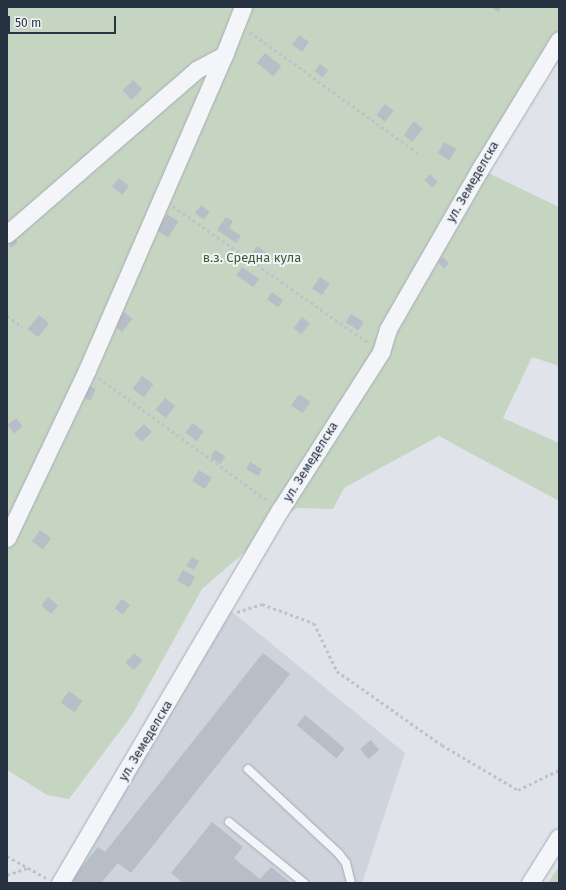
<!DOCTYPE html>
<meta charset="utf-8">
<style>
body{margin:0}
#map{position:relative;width:566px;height:890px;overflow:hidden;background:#e0e4ea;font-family:"Fira Sans",sans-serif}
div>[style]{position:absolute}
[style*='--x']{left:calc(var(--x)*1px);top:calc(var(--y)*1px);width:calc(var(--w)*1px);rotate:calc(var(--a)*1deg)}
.built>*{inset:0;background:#ced3dc}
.green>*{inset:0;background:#c6d5c1}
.building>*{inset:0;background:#b7bec8;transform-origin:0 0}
.path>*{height:2.5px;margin-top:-1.25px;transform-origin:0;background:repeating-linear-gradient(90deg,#bec2c9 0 3px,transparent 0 6px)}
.roads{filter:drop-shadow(0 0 1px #a5abb5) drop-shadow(0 0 1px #a5abb5)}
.service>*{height:8px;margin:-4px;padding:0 4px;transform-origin:4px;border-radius:4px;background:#f3f5f8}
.minor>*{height:17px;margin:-8.5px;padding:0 8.5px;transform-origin:8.5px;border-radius:8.5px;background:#f3f5f8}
span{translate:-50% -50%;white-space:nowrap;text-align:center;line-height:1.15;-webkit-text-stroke:4px #f0f3f7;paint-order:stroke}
.street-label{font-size:13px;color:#273243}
.park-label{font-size:13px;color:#3d6034}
.frame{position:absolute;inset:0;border:8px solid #273243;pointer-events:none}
.scale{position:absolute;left:8px;top:16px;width:108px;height:18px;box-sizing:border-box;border:2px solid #273243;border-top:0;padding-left:5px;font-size:12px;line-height:14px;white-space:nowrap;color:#273243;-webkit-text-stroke:3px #f0f3f7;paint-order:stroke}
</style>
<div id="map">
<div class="built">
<i style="clip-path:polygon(224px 605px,405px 753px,362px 883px,60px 883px)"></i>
</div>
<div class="green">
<i style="clip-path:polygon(7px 7px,559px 7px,559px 60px,480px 169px,559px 207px,559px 366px,532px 357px,503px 418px,559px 443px,559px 501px,439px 436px,344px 488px,333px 509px,296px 508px,202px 589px,132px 715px,69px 799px,47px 795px,7px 770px)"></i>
<i style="clip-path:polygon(559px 866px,559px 883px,548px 883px)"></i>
</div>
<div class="building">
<i style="clip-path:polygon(491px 7px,502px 7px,498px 12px)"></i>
<i style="left:299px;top:35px;width:12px;height:12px;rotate:35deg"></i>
<i style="left:265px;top:53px;width:21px;height:13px;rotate:39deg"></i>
<i style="left:320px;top:64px;width:10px;height:9px;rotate:37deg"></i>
<i style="left:133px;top:80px;width:13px;height:15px;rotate:45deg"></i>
<i style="left:385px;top:104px;width:11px;height:14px;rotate:38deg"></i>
<i style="clip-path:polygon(414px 121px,423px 129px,412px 142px,404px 135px)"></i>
<i style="left:444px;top:142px;width:14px;height:13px;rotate:30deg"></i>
<i style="left:430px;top:174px;width:11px;height:8px;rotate:45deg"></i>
<i style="left:119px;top:178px;width:13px;height:11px;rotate:39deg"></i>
<i style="left:201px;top:205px;width:11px;height:10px;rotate:38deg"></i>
<i style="left:167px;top:214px;width:14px;height:19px;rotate:34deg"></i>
<i style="clip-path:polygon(226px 217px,233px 221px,229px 228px,241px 236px,236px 243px,217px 230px)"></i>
<i style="clip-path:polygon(11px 234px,18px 242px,11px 248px,7px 238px)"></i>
<i style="left:257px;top:246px;width:14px;height:11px;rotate:36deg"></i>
<i style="left:443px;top:257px;width:9px;height:7px;rotate:49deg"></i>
<i style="left:242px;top:267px;width:21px;height:10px;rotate:35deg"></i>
<i style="left:320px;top:277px;width:12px;height:14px;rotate:35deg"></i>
<i style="left:272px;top:292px;width:14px;height:9px;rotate:36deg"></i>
<i style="left:124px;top:312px;width:11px;height:17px;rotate:38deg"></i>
<i style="left:351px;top:314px;width:15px;height:10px;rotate:32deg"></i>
<i style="left:39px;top:315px;width:13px;height:18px;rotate:39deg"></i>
<i style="left:302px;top:317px;width:10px;height:14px;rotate:37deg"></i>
<i style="left:142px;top:376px;width:14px;height:16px;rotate:36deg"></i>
<i style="left:85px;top:384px;width:12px;height:13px;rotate:24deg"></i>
<i style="left:299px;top:394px;width:14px;height:14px;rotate:34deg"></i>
<i style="left:165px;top:398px;width:13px;height:15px;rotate:39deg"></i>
<i style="left:16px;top:418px;width:11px;height:11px;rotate:52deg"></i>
<i style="left:193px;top:423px;width:14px;height:12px;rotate:39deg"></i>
<i style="left:144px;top:424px;width:11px;height:14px;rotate:45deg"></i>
<i style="left:215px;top:450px;width:12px;height:9px;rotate:31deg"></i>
<i style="left:250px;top:462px;width:14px;height:8px;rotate:30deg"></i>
<i style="left:199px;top:470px;width:15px;height:13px;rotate:32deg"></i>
<i style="left:40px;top:530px;width:14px;height:14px;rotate:36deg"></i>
<i style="clip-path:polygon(192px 557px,199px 561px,194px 570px,186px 566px)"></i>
<i style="left:183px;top:570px;width:14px;height:12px;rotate:30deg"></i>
<i style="left:48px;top:597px;width:13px;height:11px;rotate:39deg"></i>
<i style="left:122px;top:599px;width:10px;height:12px;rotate:37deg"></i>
<i style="left:134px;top:653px;width:11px;height:13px;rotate:41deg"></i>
<i style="clip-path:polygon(263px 653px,290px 674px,131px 873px,118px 863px,101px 883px,76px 883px,72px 879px,98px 847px,105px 852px)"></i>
<i style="left:69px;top:691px;width:17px;height:14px;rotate:36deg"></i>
<i style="left:305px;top:715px;width:52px;height:13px;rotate:40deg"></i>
<i style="left:371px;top:740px;width:13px;height:14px;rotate:51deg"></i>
<i style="clip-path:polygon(212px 822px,243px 847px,234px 858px,260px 879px,271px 867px,291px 883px,183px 883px,171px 873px)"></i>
</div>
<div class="path">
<i style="--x:250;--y:32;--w:208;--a:35.8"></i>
<i style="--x:173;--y:206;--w:239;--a:35"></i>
<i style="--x:7;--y:316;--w:19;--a:35"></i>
<i style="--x:99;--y:378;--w:209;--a:36"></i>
<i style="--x:237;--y:612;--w:26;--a:-18"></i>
<i style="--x:262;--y:604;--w:55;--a:20.1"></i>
<i style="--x:314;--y:623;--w:53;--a:64.4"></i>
<i style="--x:337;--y:671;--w:128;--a:35.2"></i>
<i style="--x:442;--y:745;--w:88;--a:30.6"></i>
<i style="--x:518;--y:790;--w:46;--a:-26"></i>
<i style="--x:7;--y:856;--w:45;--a:29.4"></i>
<i style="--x:7;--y:875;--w:21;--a:-19"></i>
</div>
<div class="roads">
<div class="service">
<i style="--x:248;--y:769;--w:125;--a:43"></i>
<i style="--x:339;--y:854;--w:11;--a:52"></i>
<i style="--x:346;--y:863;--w:21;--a:76"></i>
<i style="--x:229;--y:822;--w:97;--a:39.1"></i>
</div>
<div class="minor">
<i style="--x:7;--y:234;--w:250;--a:-40.9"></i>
<i style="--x:196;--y:70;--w:32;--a:-28"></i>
<i style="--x:224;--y:55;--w:52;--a:-68.4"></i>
<i style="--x:7;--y:538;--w:186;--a:-64.5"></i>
<i style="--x:87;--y:370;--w:344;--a:-66.5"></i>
<i style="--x:60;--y:883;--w:433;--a:-59.5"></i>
<i style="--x:280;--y:510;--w:188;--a:-57.4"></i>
<i style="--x:381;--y:352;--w:24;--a:-73"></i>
<i style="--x:388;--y:329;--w:185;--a:-60.1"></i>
<i style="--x:480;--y:169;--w:151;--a:-58.5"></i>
<i style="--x:530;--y:883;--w:54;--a:-57.8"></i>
</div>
</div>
<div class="street-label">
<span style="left:473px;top:182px;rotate:-60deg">ул. Земеделска</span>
<span style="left:311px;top:462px;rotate:-58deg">ул. Земеделска</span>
<span style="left:146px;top:741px;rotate:-59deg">ул. Земеделска</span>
</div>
<div class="park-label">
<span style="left:252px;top:258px">в.з. Средна кула</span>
</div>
<div class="frame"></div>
<div class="scale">50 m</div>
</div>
